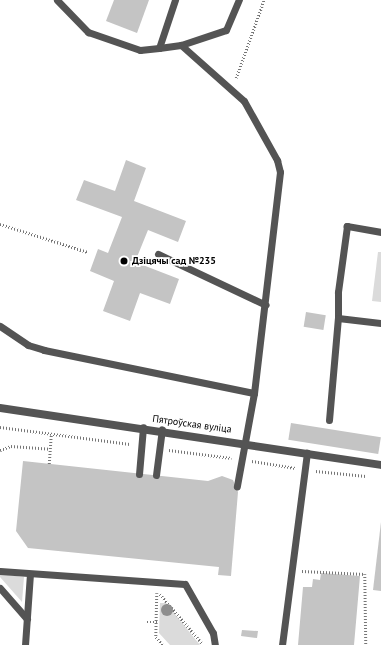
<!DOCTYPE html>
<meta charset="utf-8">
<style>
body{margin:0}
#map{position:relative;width:381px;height:645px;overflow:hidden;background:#fff;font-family:"PT Sans",sans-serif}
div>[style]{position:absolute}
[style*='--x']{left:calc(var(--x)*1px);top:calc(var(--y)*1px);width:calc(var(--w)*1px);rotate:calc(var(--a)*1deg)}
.green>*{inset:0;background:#dbdbdb}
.building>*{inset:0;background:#c4c4c4;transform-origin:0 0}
.path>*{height:2.5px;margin-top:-1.25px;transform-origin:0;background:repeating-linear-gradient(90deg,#767676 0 1px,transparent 0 3px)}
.lane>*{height:7px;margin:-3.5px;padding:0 3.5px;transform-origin:3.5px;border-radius:3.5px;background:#545454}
.street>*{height:8px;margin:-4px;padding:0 4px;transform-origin:4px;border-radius:4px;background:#545454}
.trees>*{width:12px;height:12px;margin:-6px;border-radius:50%;background:#8e8e8e}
.dots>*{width:11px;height:11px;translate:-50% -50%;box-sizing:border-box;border:2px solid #fff;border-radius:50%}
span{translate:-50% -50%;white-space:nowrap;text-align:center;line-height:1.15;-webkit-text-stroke:3.5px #fff;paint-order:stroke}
.poi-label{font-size:10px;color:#000;font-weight:700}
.left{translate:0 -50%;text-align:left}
.street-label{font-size:10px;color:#000}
</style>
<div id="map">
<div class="green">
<i style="clip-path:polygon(378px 252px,381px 252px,381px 302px,372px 301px)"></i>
<i style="clip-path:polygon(0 574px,24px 577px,22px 602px,0 577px)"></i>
<i style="clip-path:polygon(160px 603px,166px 603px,200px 645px,170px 645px,159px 633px)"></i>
</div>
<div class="building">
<i style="clip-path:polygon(114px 0,149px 0,137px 33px,106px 21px)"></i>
<i style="clip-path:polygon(126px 160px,146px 168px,134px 201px,186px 221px,178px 242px,148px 230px,135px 262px,179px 279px,170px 304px,140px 293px,130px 321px,103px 311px,114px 281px,90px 271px,98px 249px,108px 253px,122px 217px,76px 200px,84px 180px,115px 191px)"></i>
<i style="left:306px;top:312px;width:20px;height:15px;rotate:9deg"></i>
<i style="left:291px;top:423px;width:91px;height:17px;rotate:9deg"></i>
<i style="clip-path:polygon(23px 461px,208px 481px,222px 476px,233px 480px,238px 492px,231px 576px,218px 575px,219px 567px,28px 548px,16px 531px)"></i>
<i style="clip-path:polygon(381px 522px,381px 591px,373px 590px)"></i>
<i style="clip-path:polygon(321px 573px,360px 576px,354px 645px,298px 645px,303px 587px,312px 587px,313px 579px,320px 580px)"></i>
<i style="clip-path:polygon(242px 630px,258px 631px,257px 638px,241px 636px)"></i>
</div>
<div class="path">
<i style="--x:236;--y:78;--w:83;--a:-70.3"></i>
<i style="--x:0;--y:224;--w:92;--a:17.7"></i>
<i style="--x:0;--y:427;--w:131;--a:7.5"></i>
<i style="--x:0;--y:450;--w:12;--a:-20"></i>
<i style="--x:11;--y:446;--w:39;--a:4"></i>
<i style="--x:169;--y:450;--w:63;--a:7.4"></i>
<i style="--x:252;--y:461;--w:44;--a:9.2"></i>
<i style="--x:49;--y:464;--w:30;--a:-86"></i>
<i style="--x:316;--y:471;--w:50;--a:5.7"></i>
<i style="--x:302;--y:571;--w:63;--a:2.7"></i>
<i style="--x:365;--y:574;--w:71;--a:89.2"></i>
<i style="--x:157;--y:593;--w:44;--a:91.3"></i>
<i style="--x:156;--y:637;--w:11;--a:49"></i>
<i style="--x:160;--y:594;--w:65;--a:49.4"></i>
<i style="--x:147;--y:622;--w:10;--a:0"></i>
</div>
<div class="lane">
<i style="--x:57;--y:0;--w:45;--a:45.9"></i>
<i style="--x:88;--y:32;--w:55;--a:19.1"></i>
<i style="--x:140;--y:50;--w:19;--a:-6"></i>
<i style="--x:159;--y:48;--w:51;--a:-71.6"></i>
<i style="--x:181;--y:45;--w:47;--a:-18.4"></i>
<i style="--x:226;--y:30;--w:33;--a:-67"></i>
<i style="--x:159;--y:48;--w:22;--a:-8"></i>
<i style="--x:181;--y:45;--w:84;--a:41.6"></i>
<i style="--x:244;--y:101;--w:68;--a:60.8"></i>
<i style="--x:277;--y:160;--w:12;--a:76"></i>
<i style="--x:280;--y:172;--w:223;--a:96.7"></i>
<i style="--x:381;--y:232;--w:35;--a:-170"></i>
<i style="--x:347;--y:226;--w:67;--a:97.8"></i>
<i style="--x:338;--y:292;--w:26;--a:90"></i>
<i style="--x:338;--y:318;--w:43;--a:6.6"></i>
<i style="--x:158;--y:254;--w:119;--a:25.3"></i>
<i style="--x:0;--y:326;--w:34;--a:34"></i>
<i style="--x:28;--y:345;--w:17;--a:17"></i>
<i style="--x:44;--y:350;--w:214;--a:11.6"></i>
<i style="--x:254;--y:393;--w:95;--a:100.4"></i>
<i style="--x:329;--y:420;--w:102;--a:-85"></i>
<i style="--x:139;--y:474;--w:47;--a:-85.1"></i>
<i style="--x:156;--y:475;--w:46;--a:-82.6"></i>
<i style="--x:0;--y:571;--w:185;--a:4"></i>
<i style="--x:185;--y:584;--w:56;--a:60.3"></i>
<i style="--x:213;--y:633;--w:12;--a:81"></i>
<i style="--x:0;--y:588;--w:41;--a:48.9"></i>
<i style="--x:25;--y:645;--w:71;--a:-86"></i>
<i style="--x:282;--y:645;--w:194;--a:-82.6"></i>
</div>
<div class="street">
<i style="--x:0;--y:408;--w:385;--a:8.5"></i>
</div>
<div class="trees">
<i style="left:167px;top:610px"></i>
</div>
<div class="dots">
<i style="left:124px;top:261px;background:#000"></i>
</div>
<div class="poi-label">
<span class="left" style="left:132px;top:261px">Дзіцячы сад №235</span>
</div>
<div class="street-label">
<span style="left:192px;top:424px;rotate:8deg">Пятроўская вуліца</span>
</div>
</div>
